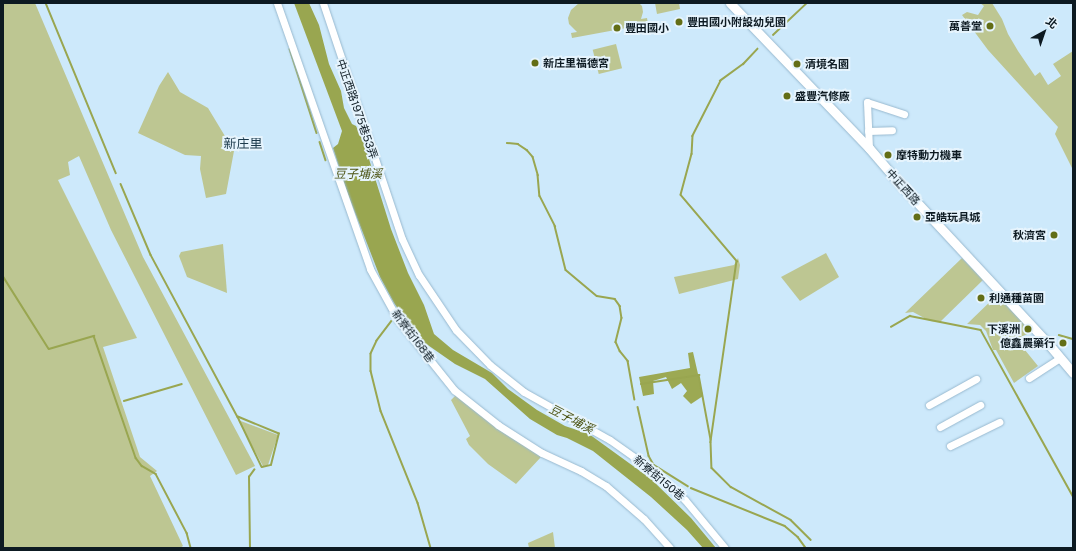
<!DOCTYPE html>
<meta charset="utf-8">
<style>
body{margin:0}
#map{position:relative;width:1076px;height:551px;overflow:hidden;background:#cde9fb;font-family:"Public Sans","Noto Sans TC",sans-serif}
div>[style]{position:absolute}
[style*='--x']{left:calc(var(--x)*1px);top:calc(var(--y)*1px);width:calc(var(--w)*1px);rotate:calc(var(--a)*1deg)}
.green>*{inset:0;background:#bdc692;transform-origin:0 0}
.forest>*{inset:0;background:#9ca953}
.water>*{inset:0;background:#99a650}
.stream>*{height:1.5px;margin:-0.75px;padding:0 0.75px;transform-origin:0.75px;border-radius:0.75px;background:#99a650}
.roads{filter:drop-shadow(0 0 1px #98b9cf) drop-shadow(0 0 1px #98b9cf)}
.minor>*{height:7px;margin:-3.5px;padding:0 3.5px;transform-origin:3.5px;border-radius:3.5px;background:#fff}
.major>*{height:9px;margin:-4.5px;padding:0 4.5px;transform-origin:4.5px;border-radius:4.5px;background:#fff}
.dots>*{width:11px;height:11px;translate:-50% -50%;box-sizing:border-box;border:2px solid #e6f4fd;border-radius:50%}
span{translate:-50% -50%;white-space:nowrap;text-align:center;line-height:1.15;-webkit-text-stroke:4px #e6f4fd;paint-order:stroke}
.poi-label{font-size:11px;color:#0d1a22;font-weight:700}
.left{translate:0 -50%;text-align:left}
.right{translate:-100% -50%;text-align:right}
.street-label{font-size:11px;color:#0d1a22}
.water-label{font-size:12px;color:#4d5516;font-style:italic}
.quarter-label{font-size:13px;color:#1b394b}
.frame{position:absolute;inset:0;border:4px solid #0d1a22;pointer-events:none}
.north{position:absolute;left:1024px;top:12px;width:40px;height:40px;-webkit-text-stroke:3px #e6f4fd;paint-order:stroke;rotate:40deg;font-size:11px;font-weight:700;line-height:16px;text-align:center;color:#0d1a22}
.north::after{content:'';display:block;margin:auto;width:14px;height:18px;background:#0d1a22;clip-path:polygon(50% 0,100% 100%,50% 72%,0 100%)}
</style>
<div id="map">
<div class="green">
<i style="clip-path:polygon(3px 3px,35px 3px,143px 257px,255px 466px,236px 475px,111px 230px,79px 156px,68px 162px,70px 175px,58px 180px,137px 338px,103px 347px,140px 457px,157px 471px,150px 476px,183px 546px,180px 548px,3px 548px)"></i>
<i style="clip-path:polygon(579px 3px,639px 3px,642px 6px,643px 12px,641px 19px,647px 18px,648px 24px,572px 38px,571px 33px,577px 32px,569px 24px,568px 18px,571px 10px)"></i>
<i style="clip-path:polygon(655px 3px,679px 3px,680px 9px,657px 14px)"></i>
<i style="clip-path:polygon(980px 3px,992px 3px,1002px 19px,1008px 34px,1018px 51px,1035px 76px,1040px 72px,1048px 85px,1061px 76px,1053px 64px,1073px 51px,1073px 170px,1055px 134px,1058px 127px,988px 50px,962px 15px,967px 12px,978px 15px,984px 6px)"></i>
<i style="left:616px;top:44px;width:25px;height:24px;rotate:76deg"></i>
<i style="clip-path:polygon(168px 72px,180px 92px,208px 108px,234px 151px,226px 194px,206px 198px,200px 169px,201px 156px,185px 155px,138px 133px,159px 86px)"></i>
<i style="clip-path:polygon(223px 244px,227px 293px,187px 277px,179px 256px,181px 252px)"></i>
<i style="clip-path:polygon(826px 253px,839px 277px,800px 301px,781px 277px)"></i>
<i style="clip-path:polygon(738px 258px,740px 265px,738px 279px,679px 294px,674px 277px,734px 265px)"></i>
<i style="clip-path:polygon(962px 258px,983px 280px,940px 322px,930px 321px,913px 312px,905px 313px)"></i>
<i style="clip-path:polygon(997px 295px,1032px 332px,1016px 339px,1038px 366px,1014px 383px,996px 350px,993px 350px,986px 331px,980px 325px,967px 324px)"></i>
<i style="clip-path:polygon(456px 395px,493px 424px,541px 457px,516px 484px,488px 464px,469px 445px,466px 439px,470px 436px,451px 400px)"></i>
<i style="clip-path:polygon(238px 420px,278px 435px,268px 465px,263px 466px)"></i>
<i style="clip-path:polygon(553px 532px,555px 548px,529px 548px,528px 543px)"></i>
</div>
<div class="forest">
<i style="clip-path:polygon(693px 352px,703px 396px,691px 404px,683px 396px,687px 391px,681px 383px,672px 389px,666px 377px,653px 381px,654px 394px,643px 396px,639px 377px,690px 368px,688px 353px)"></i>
</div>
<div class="water">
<i style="clip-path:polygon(294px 3px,309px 3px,319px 25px,329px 64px,341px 91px,344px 108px,352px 124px,356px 126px,364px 143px,391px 229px,408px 273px,424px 305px,434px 334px,453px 350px,492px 373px,508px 389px,537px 410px,565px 426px,589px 434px,651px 479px,691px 518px,716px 548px,703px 548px,687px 530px,651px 497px,593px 451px,567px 438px,557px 435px,530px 419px,485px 379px,455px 364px,422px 341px,411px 328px,394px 303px,380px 277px,347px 192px,333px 148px,338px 144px,342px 131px)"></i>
</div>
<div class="stream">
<i style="--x:46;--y:3;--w:184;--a:67.6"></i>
<i style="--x:773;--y:35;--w:47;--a:-43.3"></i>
<i style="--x:290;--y:49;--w:88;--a:72.2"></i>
<i style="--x:758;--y:49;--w:21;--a:133"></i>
<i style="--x:744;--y:64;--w:29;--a:144"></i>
<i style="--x:721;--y:81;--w:62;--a:117"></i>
<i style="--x:693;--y:136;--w:18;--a:93"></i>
<i style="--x:692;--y:154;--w:42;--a:105"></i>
<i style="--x:681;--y:195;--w:87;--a:49.7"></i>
<i style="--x:737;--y:261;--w:183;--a:98.2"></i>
<i style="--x:711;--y:442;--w:26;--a:88"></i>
<i style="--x:712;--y:468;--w:27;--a:45"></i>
<i style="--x:731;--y:487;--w:68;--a:28.8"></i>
<i style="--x:791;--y:520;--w:28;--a:45"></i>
<i style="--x:320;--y:142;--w:19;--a:72"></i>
<i style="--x:507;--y:143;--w:11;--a:5"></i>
<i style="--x:518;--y:144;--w:11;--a:34"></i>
<i style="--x:527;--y:150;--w:9;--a:49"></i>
<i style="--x:533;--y:157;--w:19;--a:74"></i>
<i style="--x:538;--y:175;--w:21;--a:85"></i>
<i style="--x:540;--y:196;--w:34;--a:63"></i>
<i style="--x:555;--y:226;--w:45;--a:76"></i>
<i style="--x:566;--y:270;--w:40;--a:40"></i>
<i style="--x:597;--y:296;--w:18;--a:9"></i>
<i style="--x:615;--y:299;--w:9;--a:54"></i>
<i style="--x:620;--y:306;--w:12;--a:81"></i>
<i style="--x:622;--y:318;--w:25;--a:104"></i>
<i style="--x:616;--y:342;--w:10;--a:66"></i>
<i style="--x:620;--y:351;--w:13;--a:51"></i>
<i style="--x:628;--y:361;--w:39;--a:80"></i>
<i style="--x:121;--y:184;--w:77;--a:67.1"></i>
<i style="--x:151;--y:255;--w:184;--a:61.8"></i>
<i style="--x:238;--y:417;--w:55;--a:64.4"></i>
<i style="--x:262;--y:467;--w:9;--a:-13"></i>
<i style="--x:271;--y:465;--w:32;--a:-76"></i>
<i style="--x:279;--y:434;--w:44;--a:-157.5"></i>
<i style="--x:3;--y:276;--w:86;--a:57.8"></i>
<i style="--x:49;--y:349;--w:47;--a:-16.1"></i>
<i style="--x:94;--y:336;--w:129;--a:71"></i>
<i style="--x:136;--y:458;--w:10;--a:53"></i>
<i style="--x:142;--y:466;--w:16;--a:30"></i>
<i style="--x:156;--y:474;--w:67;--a:62.3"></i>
<i style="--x:187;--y:533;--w:16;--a:75"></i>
<i style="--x:392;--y:321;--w:25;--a:127"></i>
<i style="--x:377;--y:341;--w:14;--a:115"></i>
<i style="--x:371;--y:354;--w:17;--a:90"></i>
<i style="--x:371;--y:371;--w:41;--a:76"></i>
<i style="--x:381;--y:411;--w:99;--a:68.1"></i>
<i style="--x:418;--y:503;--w:47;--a:73.9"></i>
<i style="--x:891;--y:327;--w:22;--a:-30"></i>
<i style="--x:910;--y:316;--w:72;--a:11.2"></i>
<i style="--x:981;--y:330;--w:190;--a:61"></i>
<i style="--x:1059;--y:335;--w:15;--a:16"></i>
<i style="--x:641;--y:384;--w:59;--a:-8.8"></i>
<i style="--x:699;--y:375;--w:66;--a:79.5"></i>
<i style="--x:124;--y:401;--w:60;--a:-16.3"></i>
<i style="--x:638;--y:407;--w:50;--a:77.3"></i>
<i style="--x:649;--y:456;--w:10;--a:61"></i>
<i style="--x:654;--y:465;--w:40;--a:32"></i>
<i style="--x:691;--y:488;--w:101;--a:22"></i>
<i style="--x:785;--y:526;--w:17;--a:40"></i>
<i style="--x:798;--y:537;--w:14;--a:54"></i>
<i style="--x:250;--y:548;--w:71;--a:-90.8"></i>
<i style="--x:249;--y:477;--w:9;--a:-54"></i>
</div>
<div class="roads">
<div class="minor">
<i style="--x:277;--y:3;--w:282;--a:70.7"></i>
<i style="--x:370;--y:269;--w:58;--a:61.2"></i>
<i style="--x:398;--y:320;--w:90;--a:51.3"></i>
<i style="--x:454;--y:390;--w:56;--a:38.5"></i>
<i style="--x:498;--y:425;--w:52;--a:32.5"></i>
<i style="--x:542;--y:453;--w:43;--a:24.8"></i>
<i style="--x:581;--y:471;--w:29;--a:31"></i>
<i style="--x:606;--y:486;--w:50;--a:41"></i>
<i style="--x:644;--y:519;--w:39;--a:48"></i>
<i style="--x:323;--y:3;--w:249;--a:71.5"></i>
<i style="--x:402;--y:239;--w:40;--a:65"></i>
<i style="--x:419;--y:275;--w:66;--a:56.1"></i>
<i style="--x:456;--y:330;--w:49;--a:45.8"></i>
<i style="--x:490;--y:365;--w:43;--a:38.5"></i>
<i style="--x:524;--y:392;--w:98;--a:29.2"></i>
<i style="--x:610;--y:440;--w:50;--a:35.3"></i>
<i style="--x:651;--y:469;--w:46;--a:42.4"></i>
<i style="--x:685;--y:500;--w:62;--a:50.2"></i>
<i style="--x:868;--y:131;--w:24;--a:-2"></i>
<i style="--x:869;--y:148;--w:46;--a:-92.5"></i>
<i style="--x:867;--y:102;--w:39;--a:18"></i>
<i style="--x:1029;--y:378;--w:37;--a:-33"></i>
<i style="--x:929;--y:405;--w:54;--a:-29"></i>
<i style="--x:940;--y:427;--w:46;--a:-28.8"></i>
<i style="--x:950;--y:446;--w:55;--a:-26.1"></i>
</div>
<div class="major">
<i style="--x:730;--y:3;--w:201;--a:46.2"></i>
<i style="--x:869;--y:148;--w:46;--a:49.4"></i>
<i style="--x:899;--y:183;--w:216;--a:47.1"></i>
<i style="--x:1046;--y:341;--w:42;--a:49.8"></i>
</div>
</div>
<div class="dots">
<i style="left:679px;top:22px;background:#636e16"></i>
<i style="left:990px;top:26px;background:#636e16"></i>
<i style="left:617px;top:28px;background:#636e16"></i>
<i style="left:535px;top:63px;background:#636e16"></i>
<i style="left:797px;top:64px;background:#636e16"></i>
<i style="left:787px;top:96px;background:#636e16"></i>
<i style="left:888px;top:155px;background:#636e16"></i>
<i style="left:917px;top:217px;background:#636e16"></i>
<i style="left:1054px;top:235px;background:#636e16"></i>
<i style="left:981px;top:298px;background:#636e16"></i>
<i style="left:1028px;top:329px;background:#636e16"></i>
<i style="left:1063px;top:343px;background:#636e16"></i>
</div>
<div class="poi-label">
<span class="left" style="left:687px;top:22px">豐田國小附設幼兒園</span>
<span class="right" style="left:982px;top:26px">萬善堂</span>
<span class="left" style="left:625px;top:28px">豐田國小</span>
<span class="left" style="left:543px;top:63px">新庄里福德宮</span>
<span class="left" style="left:805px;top:64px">清境名園</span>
<span class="left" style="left:795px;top:96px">盛豐汽修廠</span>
<span class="left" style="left:896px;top:155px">摩特動力機車</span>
<span class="left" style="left:925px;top:217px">亞皓玩具城</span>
<span class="right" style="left:1046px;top:235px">秋濟宮</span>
<span class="left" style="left:989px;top:298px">利通種苗園</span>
<span class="right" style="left:1020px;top:329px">下溪洲</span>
<span class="right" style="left:1055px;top:343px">億鑫農藥行</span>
</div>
<div class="street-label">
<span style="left:357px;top:109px;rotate:71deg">中正西路1975巷53弄</span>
<span style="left:903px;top:187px;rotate:48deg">中正西路</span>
<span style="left:413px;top:336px;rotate:53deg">新寮街168巷</span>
<span style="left:659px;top:478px;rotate:40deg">新寮街150巷</span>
</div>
<div class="water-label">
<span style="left:358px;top:175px">豆子埔溪</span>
<span style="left:571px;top:420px;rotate:27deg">豆子埔溪</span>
</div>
<div class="quarter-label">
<span style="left:243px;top:144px">新庄里</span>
</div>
<div class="frame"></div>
<div class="north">北</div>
</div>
